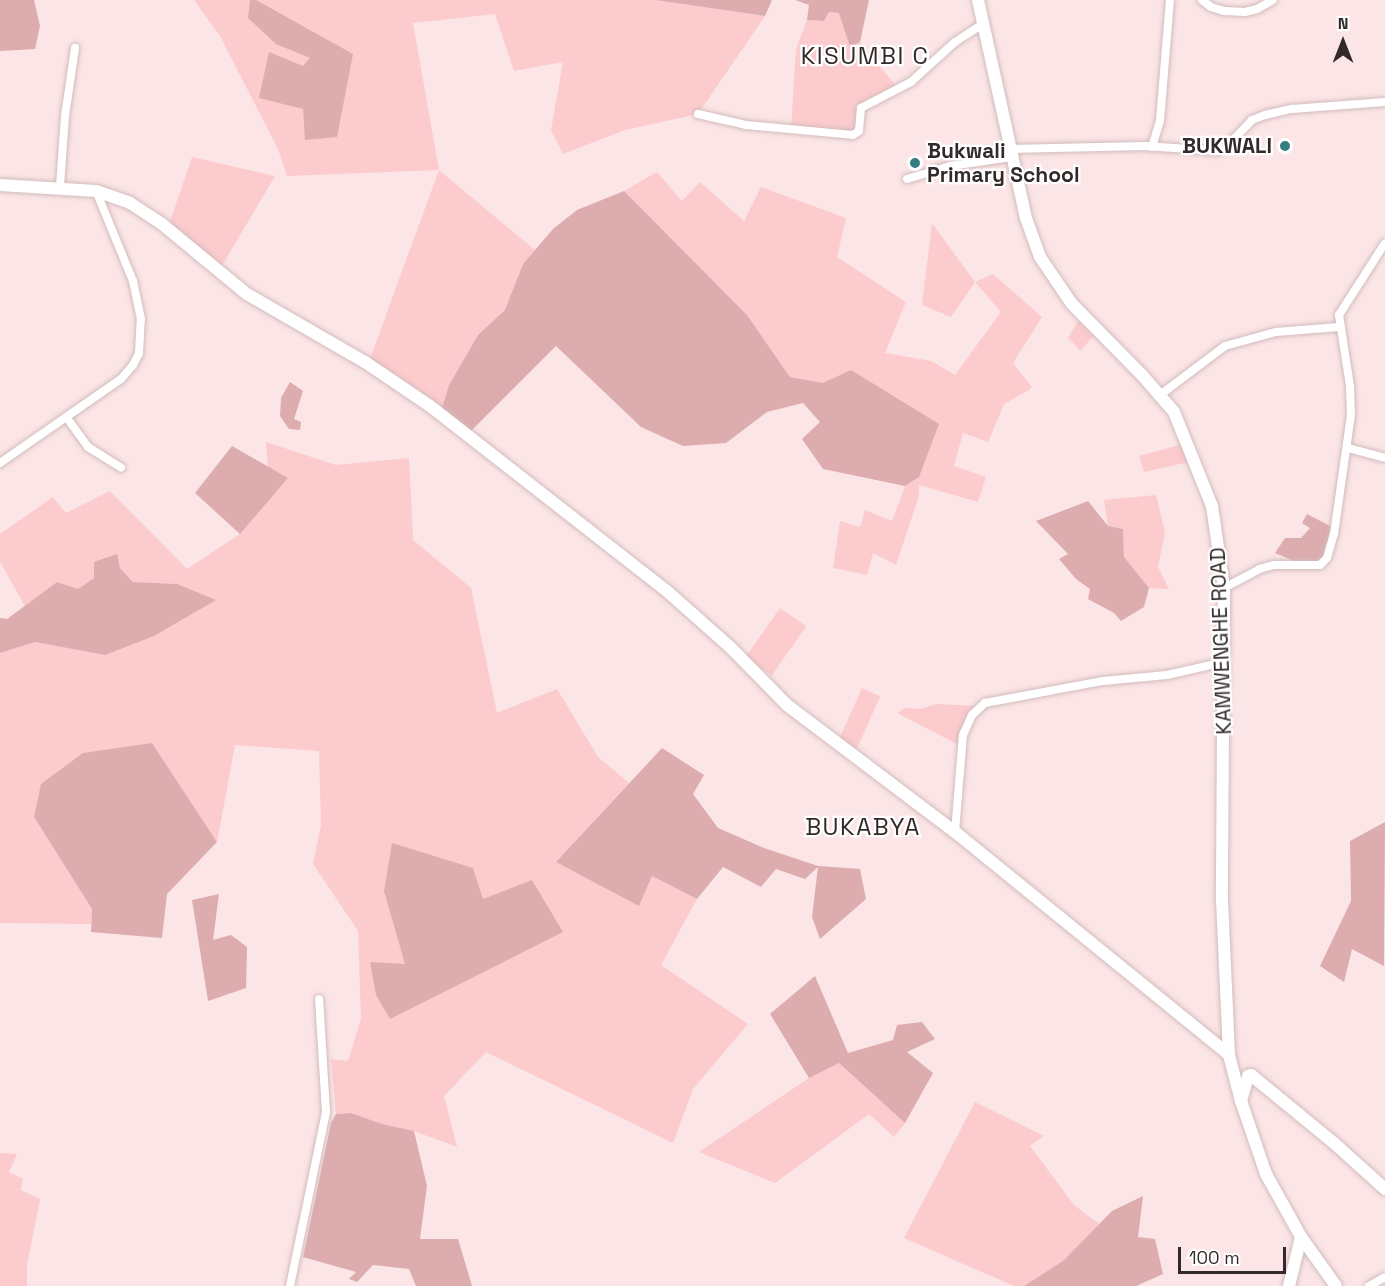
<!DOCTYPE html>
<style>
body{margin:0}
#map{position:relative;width:1385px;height:1286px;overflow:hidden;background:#fce5e6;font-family:"Space Grotesk",sans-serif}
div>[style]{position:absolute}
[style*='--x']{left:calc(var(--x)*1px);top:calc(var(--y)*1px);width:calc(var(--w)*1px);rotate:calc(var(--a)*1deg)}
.green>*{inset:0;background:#fccbcd;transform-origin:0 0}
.forest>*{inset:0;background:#dcacae}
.roads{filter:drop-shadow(0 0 2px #d2bcbd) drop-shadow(0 0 2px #d2bcbd)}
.street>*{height:8px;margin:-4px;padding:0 4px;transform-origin:4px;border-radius:4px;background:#fff}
.secondary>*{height:12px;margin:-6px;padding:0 6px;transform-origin:6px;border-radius:6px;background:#fff}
.dots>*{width:16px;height:16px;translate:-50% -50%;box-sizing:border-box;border:3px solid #fff;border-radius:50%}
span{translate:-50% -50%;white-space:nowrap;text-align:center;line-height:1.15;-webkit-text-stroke:4.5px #fff;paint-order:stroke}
.poi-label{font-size:21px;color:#322a2a;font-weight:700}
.right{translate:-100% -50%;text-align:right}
.left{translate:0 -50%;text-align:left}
.street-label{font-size:21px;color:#322a2a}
.quarter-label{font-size:24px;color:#322a2a;letter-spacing:1.5px}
.north{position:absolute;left:1313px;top:12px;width:60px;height:60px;-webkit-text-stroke:4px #fff;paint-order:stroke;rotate:0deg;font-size:16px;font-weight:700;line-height:24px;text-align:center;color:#322a2a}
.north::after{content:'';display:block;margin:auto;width:21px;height:27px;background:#322a2a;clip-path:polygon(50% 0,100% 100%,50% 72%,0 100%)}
.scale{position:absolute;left:1178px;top:1247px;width:108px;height:27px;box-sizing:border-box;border:3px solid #322a2a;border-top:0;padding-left:8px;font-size:18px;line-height:21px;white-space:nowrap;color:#322a2a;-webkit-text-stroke:4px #fff;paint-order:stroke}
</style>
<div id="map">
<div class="green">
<i style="clip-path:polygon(194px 0,655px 0,765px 16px,698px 114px,625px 130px,563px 154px,551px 130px,563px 62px,514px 71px,495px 14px,413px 23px,439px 170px,535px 250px,523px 264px,505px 311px,478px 335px,449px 385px,441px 411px,367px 367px,439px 170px,287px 176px,278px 149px,220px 36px)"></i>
<i style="clip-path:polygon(829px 12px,840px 13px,850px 46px,860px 42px,900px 91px,856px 111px,856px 132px,791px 129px,796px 49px,807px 20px,822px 21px)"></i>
<i style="clip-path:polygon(192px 157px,275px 176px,220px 269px,168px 228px)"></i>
<i style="clip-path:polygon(657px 172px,682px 201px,700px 182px,744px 221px,761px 187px,846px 218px,837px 257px,906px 302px,885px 353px,931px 361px,955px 375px,1001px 312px,975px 282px,951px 317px,922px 305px,932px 223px,975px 282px,993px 274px,1042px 317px,1013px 363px,1032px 387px,1029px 390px,1004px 404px,988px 442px,963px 433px,954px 466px,986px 477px,978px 502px,919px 485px,919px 496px,896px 565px,873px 553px,867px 575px,833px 568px,840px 521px,860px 527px,865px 510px,892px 521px,905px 486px,919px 477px,823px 383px,790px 377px,747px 315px,624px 191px)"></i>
<i style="clip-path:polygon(1078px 321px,1093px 336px,1081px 351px,1068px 338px)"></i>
<i style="clip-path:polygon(266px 442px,336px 465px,409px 458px,413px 540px,471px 588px,497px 713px,557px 689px,598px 757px,629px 783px,556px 862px,639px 905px,652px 876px,697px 899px,661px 965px,748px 1024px,693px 1089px,673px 1143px,486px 1052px,444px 1096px,457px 1147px,414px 1131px,382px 1124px,351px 1113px,336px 1114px,331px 1059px,348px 1061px,361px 1019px,358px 931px,313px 864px,321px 825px,319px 751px,235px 745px,217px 842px,152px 743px,34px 817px,92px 909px,91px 924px,0 923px,0 653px,35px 642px,105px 655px,177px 584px,133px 582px,120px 568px,116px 554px,94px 578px,77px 590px,57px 582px,25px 606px,0 562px,0 534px,53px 497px,66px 513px,110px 491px,187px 569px,240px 534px,287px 478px,268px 467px)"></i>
<i style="clip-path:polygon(1183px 444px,1189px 462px,1144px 472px,1139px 456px)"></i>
<i style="clip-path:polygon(1156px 495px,1165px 532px,1158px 567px,1169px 589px,1149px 588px,1124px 557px,1123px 529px,1108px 526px,1104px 500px)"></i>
<i style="left:780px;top:608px;width:32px;height:60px;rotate:35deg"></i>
<i style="left:862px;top:688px;width:20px;height:57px;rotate:24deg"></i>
<i style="clip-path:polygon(936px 704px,980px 706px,971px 713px,960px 731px,957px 744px,897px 713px,905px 708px,920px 709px)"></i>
<i style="clip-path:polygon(839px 1063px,905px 1123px,894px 1137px,869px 1114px,775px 1183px,699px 1152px,809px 1078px)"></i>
<i style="clip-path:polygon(975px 1102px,1044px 1136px,1030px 1146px,1074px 1205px,1099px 1224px,1063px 1261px,1024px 1286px,1014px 1286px,904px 1238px)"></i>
<i style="clip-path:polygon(0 1153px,17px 1154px,9px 1172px,23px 1179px,21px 1190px,40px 1199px,27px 1265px,27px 1286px,0 1286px)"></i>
</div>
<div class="forest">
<i style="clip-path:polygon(0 0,34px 0,40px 26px,35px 49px,0 51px)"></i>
<i style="clip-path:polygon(250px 0,256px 0,353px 54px,337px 137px,305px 140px,303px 109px,259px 98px,269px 52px,303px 66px,310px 58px,276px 44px,248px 18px)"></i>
<i style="clip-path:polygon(655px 0,772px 0,765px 16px)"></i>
<i style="clip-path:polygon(795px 0,869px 0,860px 42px,850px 47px,839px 13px,829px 12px,824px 21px,807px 20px,809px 5px)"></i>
<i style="clip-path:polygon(624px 191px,747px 315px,790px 377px,823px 383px,851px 370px,939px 424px,919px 477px,905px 486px,823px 469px,802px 439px,820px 422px,803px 403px,767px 412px,726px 443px,683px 446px,641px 427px,556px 346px,470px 432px,441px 411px,449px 385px,478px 335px,505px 310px,523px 264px,553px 229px,577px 210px)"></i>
<i style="clip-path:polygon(290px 382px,303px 391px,294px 419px,301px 422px,300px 430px,289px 429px,280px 416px,281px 398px)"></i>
<i style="clip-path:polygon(232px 446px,288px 478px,240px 534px,195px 493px)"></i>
<i style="clip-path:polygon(1088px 501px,1108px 526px,1123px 529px,1124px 557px,1149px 588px,1144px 607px,1121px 621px,1114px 613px,1088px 599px,1090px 589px,1076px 579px,1059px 559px,1068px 554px,1036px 521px)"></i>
<i style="clip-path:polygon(1307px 514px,1332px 527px,1328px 557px,1304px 565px,1275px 553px,1285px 538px,1301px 538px,1310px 528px,1302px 523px)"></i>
<i style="clip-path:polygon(117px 554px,120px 568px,133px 582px,177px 584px,216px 600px,154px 636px,105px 655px,35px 642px,0 653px,0 618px,7px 619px,57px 582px,78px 589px,94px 578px,94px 562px)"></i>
<i style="clip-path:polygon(152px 743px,217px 842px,167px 894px,162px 938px,91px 932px,92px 909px,34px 817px,41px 784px,83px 753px)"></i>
<i style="clip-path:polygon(662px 748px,704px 775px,693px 794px,718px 828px,764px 848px,818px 866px,860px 869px,866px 899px,820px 939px,812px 917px,818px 867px,805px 879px,776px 869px,761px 887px,723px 867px,697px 899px,652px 876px,639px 906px,556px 862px)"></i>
<i style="clip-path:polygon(1385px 822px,1384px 966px,1352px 949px,1344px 982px,1320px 966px,1351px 901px,1350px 841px)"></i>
<i style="clip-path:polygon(392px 843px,473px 868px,483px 899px,532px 880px,563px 932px,390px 1019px,376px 995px,370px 962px,405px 964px,384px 891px)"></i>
<i style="clip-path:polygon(219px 894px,213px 940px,231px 935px,247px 947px,246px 988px,208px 1001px,192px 900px)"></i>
<i style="clip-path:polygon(815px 976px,848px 1053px,893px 1040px,897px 1025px,922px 1022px,935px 1039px,907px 1052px,933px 1073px,905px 1123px,839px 1063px,809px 1078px,770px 1014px)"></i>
<i style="clip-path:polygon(351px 1113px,382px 1124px,414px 1131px,427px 1186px,420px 1239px,458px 1239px,472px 1286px,416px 1286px,409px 1269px,373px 1265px,357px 1282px,349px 1279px,356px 1272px,303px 1257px,331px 1123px,336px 1114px)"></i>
<i style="clip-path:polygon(1143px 1196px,1138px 1237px,1155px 1239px,1163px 1274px,1136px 1286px,1024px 1286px,1063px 1261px,1112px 1211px)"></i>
</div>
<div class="roads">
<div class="street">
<i style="--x:1202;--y:0;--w:11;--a:38"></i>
<i style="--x:1211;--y:7;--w:14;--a:17"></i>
<i style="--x:1224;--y:11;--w:21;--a:3"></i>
<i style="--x:1245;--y:12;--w:12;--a:-14"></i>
<i style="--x:1257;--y:9;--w:18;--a:-29"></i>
<i style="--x:698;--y:114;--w:49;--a:12.9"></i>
<i style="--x:746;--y:125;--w:107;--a:5.3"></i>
<i style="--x:853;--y:135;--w:7;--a:-34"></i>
<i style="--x:859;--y:131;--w:23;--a:-85"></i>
<i style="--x:861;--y:108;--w:56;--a:-27.5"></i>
<i style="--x:911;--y:82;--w:59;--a:-42.3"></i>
<i style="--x:955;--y:42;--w:33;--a:-33"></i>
<i style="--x:1152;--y:147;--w:27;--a:-73"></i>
<i style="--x:1160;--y:121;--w:121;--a:-85.3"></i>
<i style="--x:1009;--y:149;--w:136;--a:-1.3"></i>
<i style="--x:1145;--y:146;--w:73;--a:3.9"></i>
<i style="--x:1218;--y:151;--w:13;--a:-32"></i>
<i style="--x:1229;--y:144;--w:33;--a:-46"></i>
<i style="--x:1252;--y:120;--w:14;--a:-21"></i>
<i style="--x:1265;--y:115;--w:28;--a:-13"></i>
<i style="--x:1292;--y:109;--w:93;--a:-4.3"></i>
<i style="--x:907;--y:179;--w:45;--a:-16.8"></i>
<i style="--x:950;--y:166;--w:62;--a:-8.4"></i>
<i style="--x:60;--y:186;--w:70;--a:-85.9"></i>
<i style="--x:65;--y:116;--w:69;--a:-81.6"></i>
<i style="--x:1160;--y:395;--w:81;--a:-37"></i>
<i style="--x:1225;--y:346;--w:53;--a:-15.4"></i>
<i style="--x:1276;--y:332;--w:63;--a:-4.5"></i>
<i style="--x:67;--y:418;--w:36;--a:54"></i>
<i style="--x:88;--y:447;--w:39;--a:32"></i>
<i style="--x:1348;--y:448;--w:38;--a:15"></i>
<i style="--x:0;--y:463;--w:147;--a:-34.8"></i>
<i style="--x:121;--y:379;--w:18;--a:-49"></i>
<i style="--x:133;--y:365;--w:13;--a:-63"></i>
<i style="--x:139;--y:353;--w:34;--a:-87"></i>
<i style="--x:141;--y:319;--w:39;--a:-102"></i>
<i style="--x:133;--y:281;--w:97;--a:-112.3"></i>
<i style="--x:1224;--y:588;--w:40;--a:-28"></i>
<i style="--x:1259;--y:569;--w:16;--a:-15"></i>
<i style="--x:1274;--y:565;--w:46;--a:0"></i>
<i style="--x:1320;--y:565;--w:10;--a:-45"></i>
<i style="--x:1327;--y:558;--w:25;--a:-74"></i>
<i style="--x:1334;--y:534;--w:120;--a:-81.9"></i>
<i style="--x:1351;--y:415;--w:29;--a:-92"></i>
<i style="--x:1350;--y:386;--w:72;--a:-98.8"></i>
<i style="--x:1339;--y:315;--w:85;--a:-57.4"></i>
<i style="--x:955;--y:832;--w:97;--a:-85.3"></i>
<i style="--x:963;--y:735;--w:22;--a:-66"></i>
<i style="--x:972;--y:715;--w:18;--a:-43"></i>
<i style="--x:985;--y:703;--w:120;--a:-10.6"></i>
<i style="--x:1103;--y:681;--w:64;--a:-5.4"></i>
<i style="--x:1167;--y:675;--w:58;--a:-12.8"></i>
<i style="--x:290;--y:1286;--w:178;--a:-78.3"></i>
<i style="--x:326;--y:1112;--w:113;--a:-93.5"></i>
<i style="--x:1369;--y:1286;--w:18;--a:-29"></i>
</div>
<div class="secondary">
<i style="--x:978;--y:0;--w:223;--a:77.6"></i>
<i style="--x:1026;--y:218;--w:41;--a:70.3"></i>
<i style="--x:1040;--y:257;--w:57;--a:55.8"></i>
<i style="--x:1072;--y:304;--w:100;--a:45.4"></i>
<i style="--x:1142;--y:375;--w:49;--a:49.1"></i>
<i style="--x:1174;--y:412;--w:101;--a:68"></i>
<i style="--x:1212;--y:506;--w:83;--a:81.7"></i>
<i style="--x:1224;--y:588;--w:312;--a:90.4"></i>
<i style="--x:1222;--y:900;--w:155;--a:87.4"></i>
<i style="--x:1229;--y:1055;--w:48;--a:75.4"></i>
<i style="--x:1241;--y:1101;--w:77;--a:71.1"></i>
<i style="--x:1266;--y:1174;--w:72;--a:60.9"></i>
<i style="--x:1301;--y:1237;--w:60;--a:54.5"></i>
<i style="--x:0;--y:185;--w:96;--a:3.6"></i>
<i style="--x:96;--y:191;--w:36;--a:19"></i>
<i style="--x:130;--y:203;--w:38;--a:33"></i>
<i style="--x:162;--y:224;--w:110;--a:39.5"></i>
<i style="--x:247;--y:294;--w:136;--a:30"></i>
<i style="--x:365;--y:362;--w:78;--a:34.1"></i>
<i style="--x:430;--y:406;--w:302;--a:38"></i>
<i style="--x:668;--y:592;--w:84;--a:41.6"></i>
<i style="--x:731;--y:648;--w:80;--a:45.5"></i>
<i style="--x:787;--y:705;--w:211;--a:37.1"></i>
<i style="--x:955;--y:832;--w:353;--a:39.1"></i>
<i style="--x:1241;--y:1101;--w:26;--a:-74"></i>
<i style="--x:1248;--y:1076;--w:3;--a:-18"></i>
<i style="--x:1251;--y:1075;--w:107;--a:39.3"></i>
<i style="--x:1334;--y:1143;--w:69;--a:42"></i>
<i style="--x:1289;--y:1286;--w:50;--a:-76.2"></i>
</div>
</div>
<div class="dots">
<i style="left:1285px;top:146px;background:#357e82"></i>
<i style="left:915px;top:163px;background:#357e82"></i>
</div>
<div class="poi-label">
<span class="right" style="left:1272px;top:146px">BUKWALI</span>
<span class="left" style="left:927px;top:163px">Bukwali<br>Primary School</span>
</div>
<div class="street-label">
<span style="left:1221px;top:641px;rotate:-92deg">KAMWENGHE ROAD</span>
</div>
<div class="quarter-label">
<span style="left:865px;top:56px">KISUMBI C</span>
<span style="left:863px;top:827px">BUKABYA</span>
</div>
<div class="north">N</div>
<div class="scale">100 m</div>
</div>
